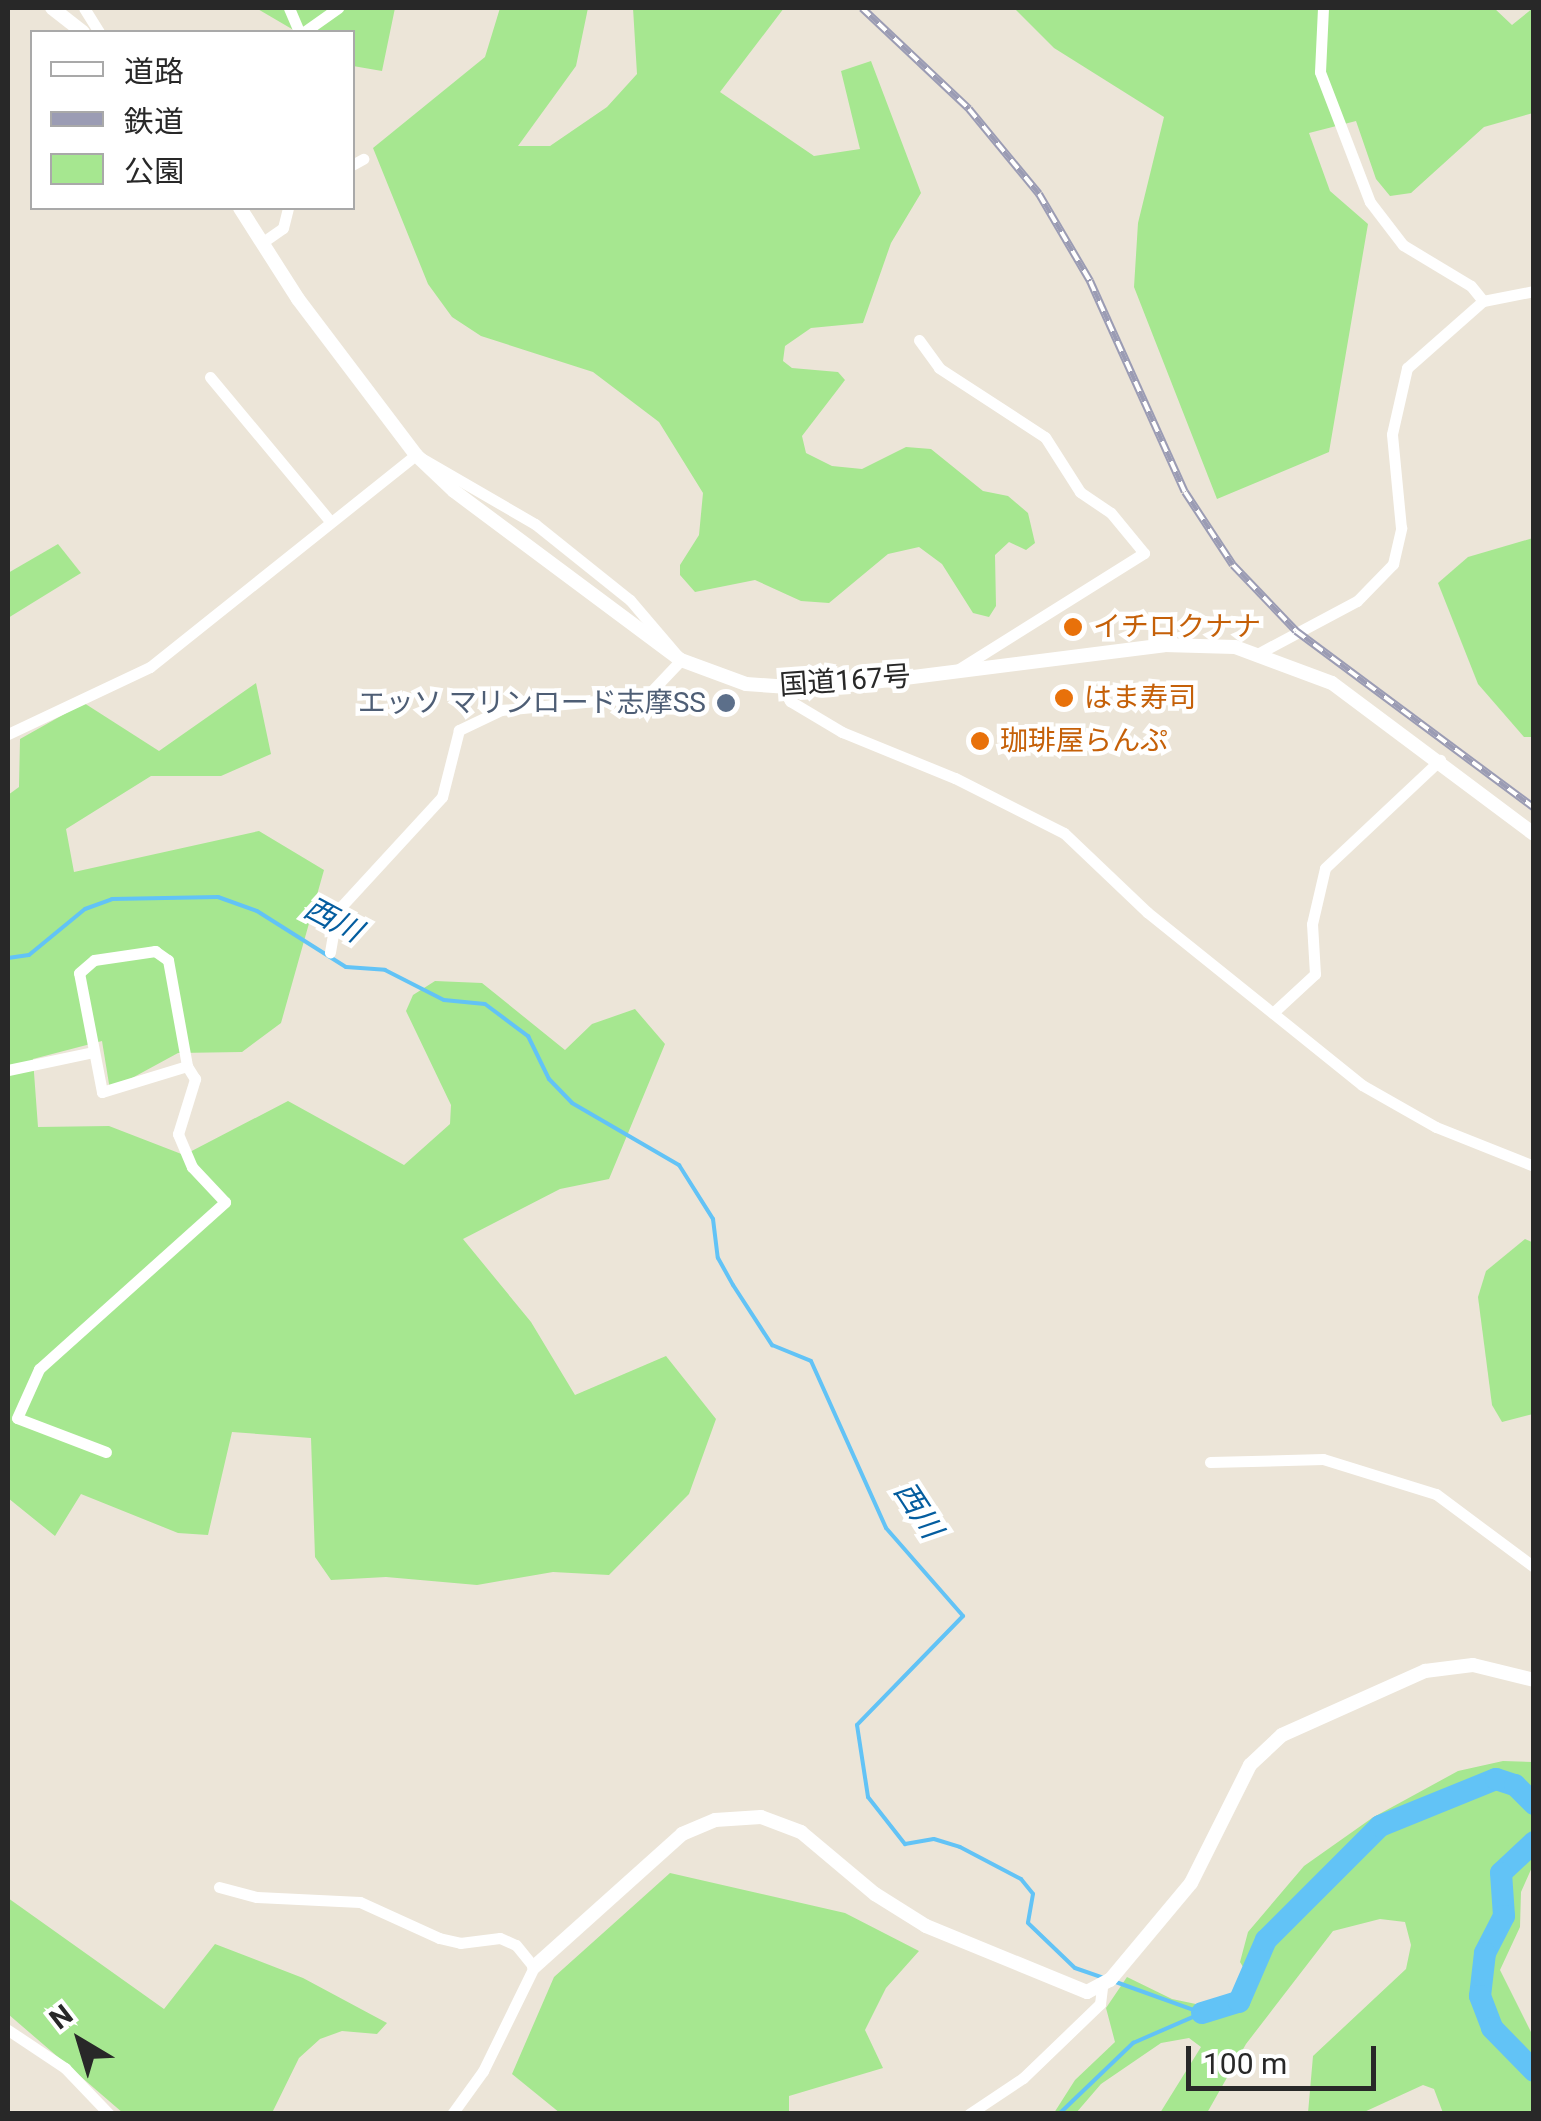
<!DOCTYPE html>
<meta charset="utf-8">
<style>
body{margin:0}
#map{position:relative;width:1541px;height:2121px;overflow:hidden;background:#ece5d8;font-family:Roboto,"Noto Sans JP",sans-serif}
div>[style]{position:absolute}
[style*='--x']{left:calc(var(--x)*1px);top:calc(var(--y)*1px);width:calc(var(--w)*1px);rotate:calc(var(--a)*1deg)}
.green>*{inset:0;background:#a6e790}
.stream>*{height:4px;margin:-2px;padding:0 2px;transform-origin:2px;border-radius:2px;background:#62c3f6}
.river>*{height:22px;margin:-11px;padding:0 11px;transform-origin:11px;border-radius:11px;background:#62c3f6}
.minor>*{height:11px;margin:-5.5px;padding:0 5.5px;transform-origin:5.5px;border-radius:5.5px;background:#fff}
.tertiary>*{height:14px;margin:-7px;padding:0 7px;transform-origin:7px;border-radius:7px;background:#fff}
.rail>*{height:8px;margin-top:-4px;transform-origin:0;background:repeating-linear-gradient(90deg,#fff 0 11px,#9b9cb4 0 22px);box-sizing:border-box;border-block:2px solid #9b9cb4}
.dots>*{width:28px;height:28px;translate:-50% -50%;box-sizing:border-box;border:5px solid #fff;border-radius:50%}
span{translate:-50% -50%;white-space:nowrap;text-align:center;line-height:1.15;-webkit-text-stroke:9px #fff;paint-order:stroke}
.food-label{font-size:28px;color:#c56008}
.left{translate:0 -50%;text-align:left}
.street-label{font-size:28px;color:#282828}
.service-label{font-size:28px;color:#4e5e75}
.right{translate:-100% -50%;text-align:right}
.water-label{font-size:30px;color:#045d9f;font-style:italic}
.frame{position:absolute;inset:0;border:10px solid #282828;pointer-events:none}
.legend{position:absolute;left:30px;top:30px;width:325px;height:180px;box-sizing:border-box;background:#fff;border:2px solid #a9a9a9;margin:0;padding:12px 18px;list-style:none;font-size:30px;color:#282828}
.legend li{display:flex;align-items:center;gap:20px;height:50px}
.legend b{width:50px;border:2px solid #a9a9a9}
.north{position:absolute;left:30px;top:1991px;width:100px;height:100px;-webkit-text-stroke:8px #fff;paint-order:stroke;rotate:322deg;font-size:28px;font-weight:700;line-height:40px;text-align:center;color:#282828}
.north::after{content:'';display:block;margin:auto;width:35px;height:45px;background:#282828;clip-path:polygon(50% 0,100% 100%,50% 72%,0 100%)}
.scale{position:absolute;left:1186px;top:2046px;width:190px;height:45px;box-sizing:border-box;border:5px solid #282828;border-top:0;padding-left:12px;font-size:30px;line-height:35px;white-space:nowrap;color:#282828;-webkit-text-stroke:8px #fff;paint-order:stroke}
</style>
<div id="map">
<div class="green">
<i style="clip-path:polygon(256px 8px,395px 8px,382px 71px,353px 66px,352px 32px,297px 32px)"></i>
<i style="clip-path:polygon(500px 8px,588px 8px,576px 66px,518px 146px,550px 146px,607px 107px,637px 74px,633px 8px,784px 8px,720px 92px,814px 156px,860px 149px,841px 71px,871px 61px,921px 193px,891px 243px,863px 323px,811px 328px,785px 346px,783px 361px,792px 368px,838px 372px,845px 380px,802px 436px,806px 453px,832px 466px,862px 469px,906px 447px,931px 449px,983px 491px,1008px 496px,1028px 513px,1035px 543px,1026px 550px,1009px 542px,995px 555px,996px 606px,989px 617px,973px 613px,942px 564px,919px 547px,888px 554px,829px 603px,801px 601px,755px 580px,695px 592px,680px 575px,680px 565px,699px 535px,703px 493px,659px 422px,593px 372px,481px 336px,452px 317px,428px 284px,373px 148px,485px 57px)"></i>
<i style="clip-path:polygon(1014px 8px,1494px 8px,1512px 25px,1533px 8px,1533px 113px,1484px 127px,1411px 193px,1390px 196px,1376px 179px,1356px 121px,1309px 133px,1330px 191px,1368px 224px,1329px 452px,1217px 499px,1134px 287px,1138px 223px,1164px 117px,1054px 48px)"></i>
<i style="clip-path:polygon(1533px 538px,1534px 737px,1524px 737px,1478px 684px,1438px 583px,1468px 557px)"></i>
<i style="clip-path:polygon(58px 544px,81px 573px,8px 618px,8px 573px)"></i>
<i style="clip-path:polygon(256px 683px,271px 754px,221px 776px,151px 776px,66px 829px,74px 872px,259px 831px,324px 870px,281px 1023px,242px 1052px,178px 1053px,110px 1090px,102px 1041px,33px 1059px,38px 1127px,109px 1126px,184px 1155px,288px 1101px,404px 1165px,450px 1124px,451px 1105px,406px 1011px,413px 995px,435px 981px,482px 983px,565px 1050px,592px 1024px,635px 1009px,665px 1044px,609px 1179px,560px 1189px,463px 1239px,531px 1322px,575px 1395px,666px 1356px,716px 1419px,689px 1494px,609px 1575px,553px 1572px,477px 1585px,386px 1577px,331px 1580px,315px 1557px,311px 1438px,232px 1432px,208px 1535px,178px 1533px,81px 1494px,55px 1536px,8px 1498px,8px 795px,19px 787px,20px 739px,84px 703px,159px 751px)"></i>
<i style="clip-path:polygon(1525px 1239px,1534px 1243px,1533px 1414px,1502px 1422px,1492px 1405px,1478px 1297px,1486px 1271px)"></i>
<i style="clip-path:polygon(1503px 1761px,1533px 1762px,1533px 1865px,1521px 1892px,1520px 1927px,1500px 1970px,1533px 2036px,1533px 2113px,1443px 2113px,1434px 2089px,1423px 2085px,1362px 2113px,1308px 2113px,1313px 2056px,1406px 1969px,1411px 1945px,1405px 1922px,1380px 1919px,1333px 1931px,1246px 2044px,1207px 2113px,1160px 2113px,1201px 2047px,1189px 2038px,1161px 2043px,1101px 2084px,1076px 2113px,1054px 2113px,1075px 2080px,1115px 2042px,1106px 2008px,1127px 1977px,1172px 1999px,1215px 2008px,1239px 1997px,1248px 1975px,1240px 1962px,1248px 1932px,1304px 1866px,1372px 1818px,1458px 1771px)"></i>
<i style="clip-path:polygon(670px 1873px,845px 1913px,919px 1951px,886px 1988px,865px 2030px,883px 2068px,789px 2096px,789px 2114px,560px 2113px,512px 2074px,554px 1977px)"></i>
<i style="clip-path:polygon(8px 1898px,164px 2009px,215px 1944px,303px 1978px,387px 2023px,377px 2034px,342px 2031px,320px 2039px,299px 2058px,272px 2113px,123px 2113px,8px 2014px)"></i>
</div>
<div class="stream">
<i style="--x:8;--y:958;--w:21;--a:-8"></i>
<i style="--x:29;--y:955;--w:72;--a:-39.4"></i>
<i style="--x:85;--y:909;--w:29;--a:-20"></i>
<i style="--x:112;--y:899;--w:106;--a:-1.1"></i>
<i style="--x:218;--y:897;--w:41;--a:19.7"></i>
<i style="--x:257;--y:911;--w:105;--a:32.2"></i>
<i style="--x:346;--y:967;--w:39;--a:4"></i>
<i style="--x:385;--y:970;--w:66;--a:27"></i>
<i style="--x:444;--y:1000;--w:41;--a:5.6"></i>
<i style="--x:485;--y:1004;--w:54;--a:36.7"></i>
<i style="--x:528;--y:1036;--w:48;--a:64"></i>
<i style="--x:549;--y:1079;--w:33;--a:46"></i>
<i style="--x:572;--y:1103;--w:124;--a:30.1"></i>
<i style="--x:679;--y:1165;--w:64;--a:57.8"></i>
<i style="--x:713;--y:1219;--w:39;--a:83"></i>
<i style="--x:718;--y:1258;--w:31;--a:61"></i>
<i style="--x:733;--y:1285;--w:72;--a:57"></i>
<i style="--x:772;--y:1345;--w:42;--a:22.3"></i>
<i style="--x:811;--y:1361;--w:183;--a:65.8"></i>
<i style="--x:886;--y:1528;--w:117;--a:48.8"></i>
<i style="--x:963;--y:1616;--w:152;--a:134.2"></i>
<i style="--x:857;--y:1725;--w:73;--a:81.3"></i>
<i style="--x:868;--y:1797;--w:60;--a:51.8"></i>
<i style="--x:905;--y:1844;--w:29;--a:-10"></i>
<i style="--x:934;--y:1839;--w:27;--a:17"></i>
<i style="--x:960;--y:1847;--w:69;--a:27.7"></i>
<i style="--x:1021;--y:1879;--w:19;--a:51"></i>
<i style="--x:1033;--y:1894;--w:29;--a:100"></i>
<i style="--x:1028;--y:1923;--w:65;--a:43.8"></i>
<i style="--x:1075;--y:1968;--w:31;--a:19"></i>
<i style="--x:1113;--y:1981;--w:95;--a:19.8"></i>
<i style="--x:1059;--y:2114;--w:103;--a:-43.8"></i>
<i style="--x:1133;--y:2043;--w:75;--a:-23.5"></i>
</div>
<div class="river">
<i style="--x:1534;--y:1842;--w:45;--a:136.8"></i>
<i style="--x:1501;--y:1873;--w:43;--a:86"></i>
<i style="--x:1504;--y:1916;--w:42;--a:117.2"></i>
<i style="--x:1485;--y:1953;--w:43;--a:96.6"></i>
<i style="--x:1480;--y:1996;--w:34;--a:69"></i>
<i style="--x:1492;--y:2028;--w:60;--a:45.7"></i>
<i style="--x:1202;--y:2013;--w:39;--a:-17"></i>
<i style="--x:1239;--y:2002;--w:68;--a:-66.5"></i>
<i style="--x:1266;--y:1940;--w:161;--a:-45"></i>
<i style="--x:1380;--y:1826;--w:125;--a:-22.1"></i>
<i style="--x:1496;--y:1779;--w:20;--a:18"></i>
<i style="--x:1515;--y:1785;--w:27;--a:45"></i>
</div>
<div class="minor">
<i style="--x:84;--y:8;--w:28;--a:58"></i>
<i style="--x:289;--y:8;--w:26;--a:67"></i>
<i style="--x:1323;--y:8;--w:64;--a:92.7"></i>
<i style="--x:1320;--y:72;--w:139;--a:69"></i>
<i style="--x:1370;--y:202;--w:54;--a:52.5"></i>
<i style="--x:1403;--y:245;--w:79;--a:31.1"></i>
<i style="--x:1471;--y:286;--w:19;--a:51"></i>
<i style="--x:304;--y:32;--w:42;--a:-35.2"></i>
<i style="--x:352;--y:165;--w:13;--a:-29"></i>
<i style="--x:263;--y:242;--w:24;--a:-35"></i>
<i style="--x:283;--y:228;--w:21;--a:-76"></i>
<i style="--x:919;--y:340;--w:34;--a:54"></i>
<i style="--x:939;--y:368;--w:126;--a:33.1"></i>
<i style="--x:1045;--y:437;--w:65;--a:57.5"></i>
<i style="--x:1080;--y:492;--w:37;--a:34"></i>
<i style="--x:1111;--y:513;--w:52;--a:50.5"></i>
<i style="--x:1144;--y:553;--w:224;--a:147.9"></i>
<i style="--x:210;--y:377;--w:187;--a:50.2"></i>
<i style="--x:1259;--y:653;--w:111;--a:-28"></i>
<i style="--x:1357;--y:601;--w:52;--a:-45.8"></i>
<i style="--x:1393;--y:564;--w:37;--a:-77"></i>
<i style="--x:1401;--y:528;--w:94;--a:-95.5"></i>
<i style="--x:1392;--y:434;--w:68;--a:-77.2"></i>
<i style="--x:1407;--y:368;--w:101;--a:-41.4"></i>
<i style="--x:1483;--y:301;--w:52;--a:-11.1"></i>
<i style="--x:783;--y:689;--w:14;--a:60"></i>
<i style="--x:790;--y:701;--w:61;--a:30.8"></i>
<i style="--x:842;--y:732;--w:122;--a:22.2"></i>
<i style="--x:955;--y:778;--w:122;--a:26.8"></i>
<i style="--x:1064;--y:833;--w:115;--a:43.6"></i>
<i style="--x:1147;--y:912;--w:276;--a:38.8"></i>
<i style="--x:1362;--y:1085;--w:85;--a:29.6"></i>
<i style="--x:1436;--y:1127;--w:105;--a:21.7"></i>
<i style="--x:8;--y:734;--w:157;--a:-25.3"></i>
<i style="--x:150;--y:667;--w:340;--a:-38.6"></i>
<i style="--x:416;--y:455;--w:138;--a:30.1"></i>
<i style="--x:535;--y:524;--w:122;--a:38.7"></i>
<i style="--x:630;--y:600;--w:79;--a:49.6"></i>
<i style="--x:681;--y:660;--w:50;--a:133.4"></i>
<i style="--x:647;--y:696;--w:147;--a:174.5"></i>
<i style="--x:501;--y:710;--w:47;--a:154.5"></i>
<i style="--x:459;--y:730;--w:69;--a:104.2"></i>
<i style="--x:442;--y:797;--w:155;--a:132.6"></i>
<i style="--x:337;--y:911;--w:42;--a:99.7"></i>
<i style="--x:155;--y:951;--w:16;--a:35"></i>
<i style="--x:168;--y:960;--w:108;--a:79.8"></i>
<i style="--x:187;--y:1066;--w:89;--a:163"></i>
<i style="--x:102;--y:1092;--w:121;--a:-100.9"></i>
<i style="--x:79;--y:973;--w:20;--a:-41"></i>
<i style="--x:94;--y:960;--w:62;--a:-8.4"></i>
<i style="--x:1276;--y:1010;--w:53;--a:-42.7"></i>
<i style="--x:1315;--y:974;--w:50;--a:-93.4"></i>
<i style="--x:1312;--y:924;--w:57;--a:-76.9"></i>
<i style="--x:1325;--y:868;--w:158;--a:-43.2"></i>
<i style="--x:8;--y:1070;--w:83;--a:-11.9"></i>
<i style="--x:106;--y:1452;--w:95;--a:-159.1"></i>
<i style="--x:17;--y:1418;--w:54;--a:-65.8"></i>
<i style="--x:39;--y:1369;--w:250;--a:-41.9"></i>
<i style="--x:225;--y:1202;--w:48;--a:-133.3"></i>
<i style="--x:192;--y:1167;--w:36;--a:-113"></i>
<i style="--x:178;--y:1134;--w:58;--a:-72.8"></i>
<i style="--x:195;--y:1079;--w:15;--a:-122"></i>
<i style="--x:1210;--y:1462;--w:113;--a:-1.5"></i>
<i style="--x:1323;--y:1459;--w:118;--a:17.2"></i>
<i style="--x:1436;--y:1494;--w:122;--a:36.7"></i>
<i style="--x:219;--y:1887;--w:39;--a:15"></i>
<i style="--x:257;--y:1897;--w:103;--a:2.8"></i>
<i style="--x:360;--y:1902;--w:87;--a:24.5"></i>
<i style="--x:439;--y:1938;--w:22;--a:13"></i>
<i style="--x:460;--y:1943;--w:40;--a:-7.1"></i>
<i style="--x:500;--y:1938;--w:17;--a:24"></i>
<i style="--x:516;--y:1945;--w:28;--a:51"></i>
<i style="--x:534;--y:1967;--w:116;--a:116.1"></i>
<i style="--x:483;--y:2071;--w:53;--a:125.8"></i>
<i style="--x:8;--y:2030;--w:69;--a:33.7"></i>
<i style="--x:65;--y:2068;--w:64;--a:46.3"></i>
<i style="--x:969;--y:2114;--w:65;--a:-33.7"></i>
<i style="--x:1023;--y:2078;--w:107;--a:-43.9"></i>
<i style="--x:1100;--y:2004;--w:17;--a:-83"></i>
</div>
<div class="tertiary">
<i style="--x:52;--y:8;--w:39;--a:38"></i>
<i style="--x:240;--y:208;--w:108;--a:57.5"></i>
<i style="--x:298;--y:299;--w:196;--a:52.9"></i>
<i style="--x:416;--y:455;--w:52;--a:43.5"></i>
<i style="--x:454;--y:491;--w:283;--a:36.7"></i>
<i style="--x:681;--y:660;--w:69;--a:20.3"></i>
<i style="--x:746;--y:684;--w:72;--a:4"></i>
<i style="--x:818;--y:689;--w:349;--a:-7.2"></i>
<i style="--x:1164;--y:645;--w:71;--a:1.6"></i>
<i style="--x:1235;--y:647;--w:103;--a:20.4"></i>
<i style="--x:1332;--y:683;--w:252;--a:36.8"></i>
<i style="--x:534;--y:1967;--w:199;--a:-41.9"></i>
<i style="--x:682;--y:1834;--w:36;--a:-23"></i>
<i style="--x:715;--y:1820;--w:46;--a:-3.7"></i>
<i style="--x:761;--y:1817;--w:43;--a:20.6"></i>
<i style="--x:801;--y:1832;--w:97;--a:40"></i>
<i style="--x:875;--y:1894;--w:60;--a:32.1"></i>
<i style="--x:926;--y:1926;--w:174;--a:22.3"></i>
<i style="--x:1087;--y:1992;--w:26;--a:-28"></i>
<i style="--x:1110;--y:1980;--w:126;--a:-50.1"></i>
<i style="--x:1191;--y:1883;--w:132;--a:-63.4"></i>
<i style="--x:1250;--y:1765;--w:44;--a:-43.2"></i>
<i style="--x:1282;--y:1735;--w:157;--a:-24.1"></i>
<i style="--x:1425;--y:1671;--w:48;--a:-7.1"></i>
<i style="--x:1473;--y:1665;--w:63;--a:13.8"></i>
</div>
<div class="rail">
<i style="--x:862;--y:8;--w:147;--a:43.3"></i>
<i style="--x:969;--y:109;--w:110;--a:50.5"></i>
<i style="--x:1039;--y:194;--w:101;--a:59.6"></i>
<i style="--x:1090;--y:281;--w:231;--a:65.8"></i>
<i style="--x:1185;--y:492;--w:87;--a:56.7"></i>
<i style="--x:1233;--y:565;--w:91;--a:46.3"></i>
<i style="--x:1296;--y:631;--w:297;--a:36.6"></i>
</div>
<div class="dots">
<i style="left:1073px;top:627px;background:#e8710a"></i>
<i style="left:1064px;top:698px;background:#e8710a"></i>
<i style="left:726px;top:703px;background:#5c6f8a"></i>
<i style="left:980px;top:741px;background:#e8710a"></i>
</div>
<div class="food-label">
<span class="left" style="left:1093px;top:627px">イチロクナナ</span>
<span class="left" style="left:1084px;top:698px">はま寿司</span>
<span class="left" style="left:1000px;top:741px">珈琲屋らんぷ</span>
</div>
<div class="street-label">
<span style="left:845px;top:681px;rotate:-4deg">国道167号</span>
</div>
<div class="service-label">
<span class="right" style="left:706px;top:703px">エッソ マリンロード志摩SS</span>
</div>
<div class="water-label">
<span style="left:333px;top:920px;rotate:28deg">西川</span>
<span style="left:918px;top:1510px;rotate:57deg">西川</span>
</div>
<div class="frame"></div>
<ul class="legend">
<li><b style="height:12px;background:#fff"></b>道路</li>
<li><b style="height:12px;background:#9b9cb4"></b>鉄道</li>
<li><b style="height:28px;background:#a6e790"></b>公園</li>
</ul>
<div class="north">N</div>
<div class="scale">100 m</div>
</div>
